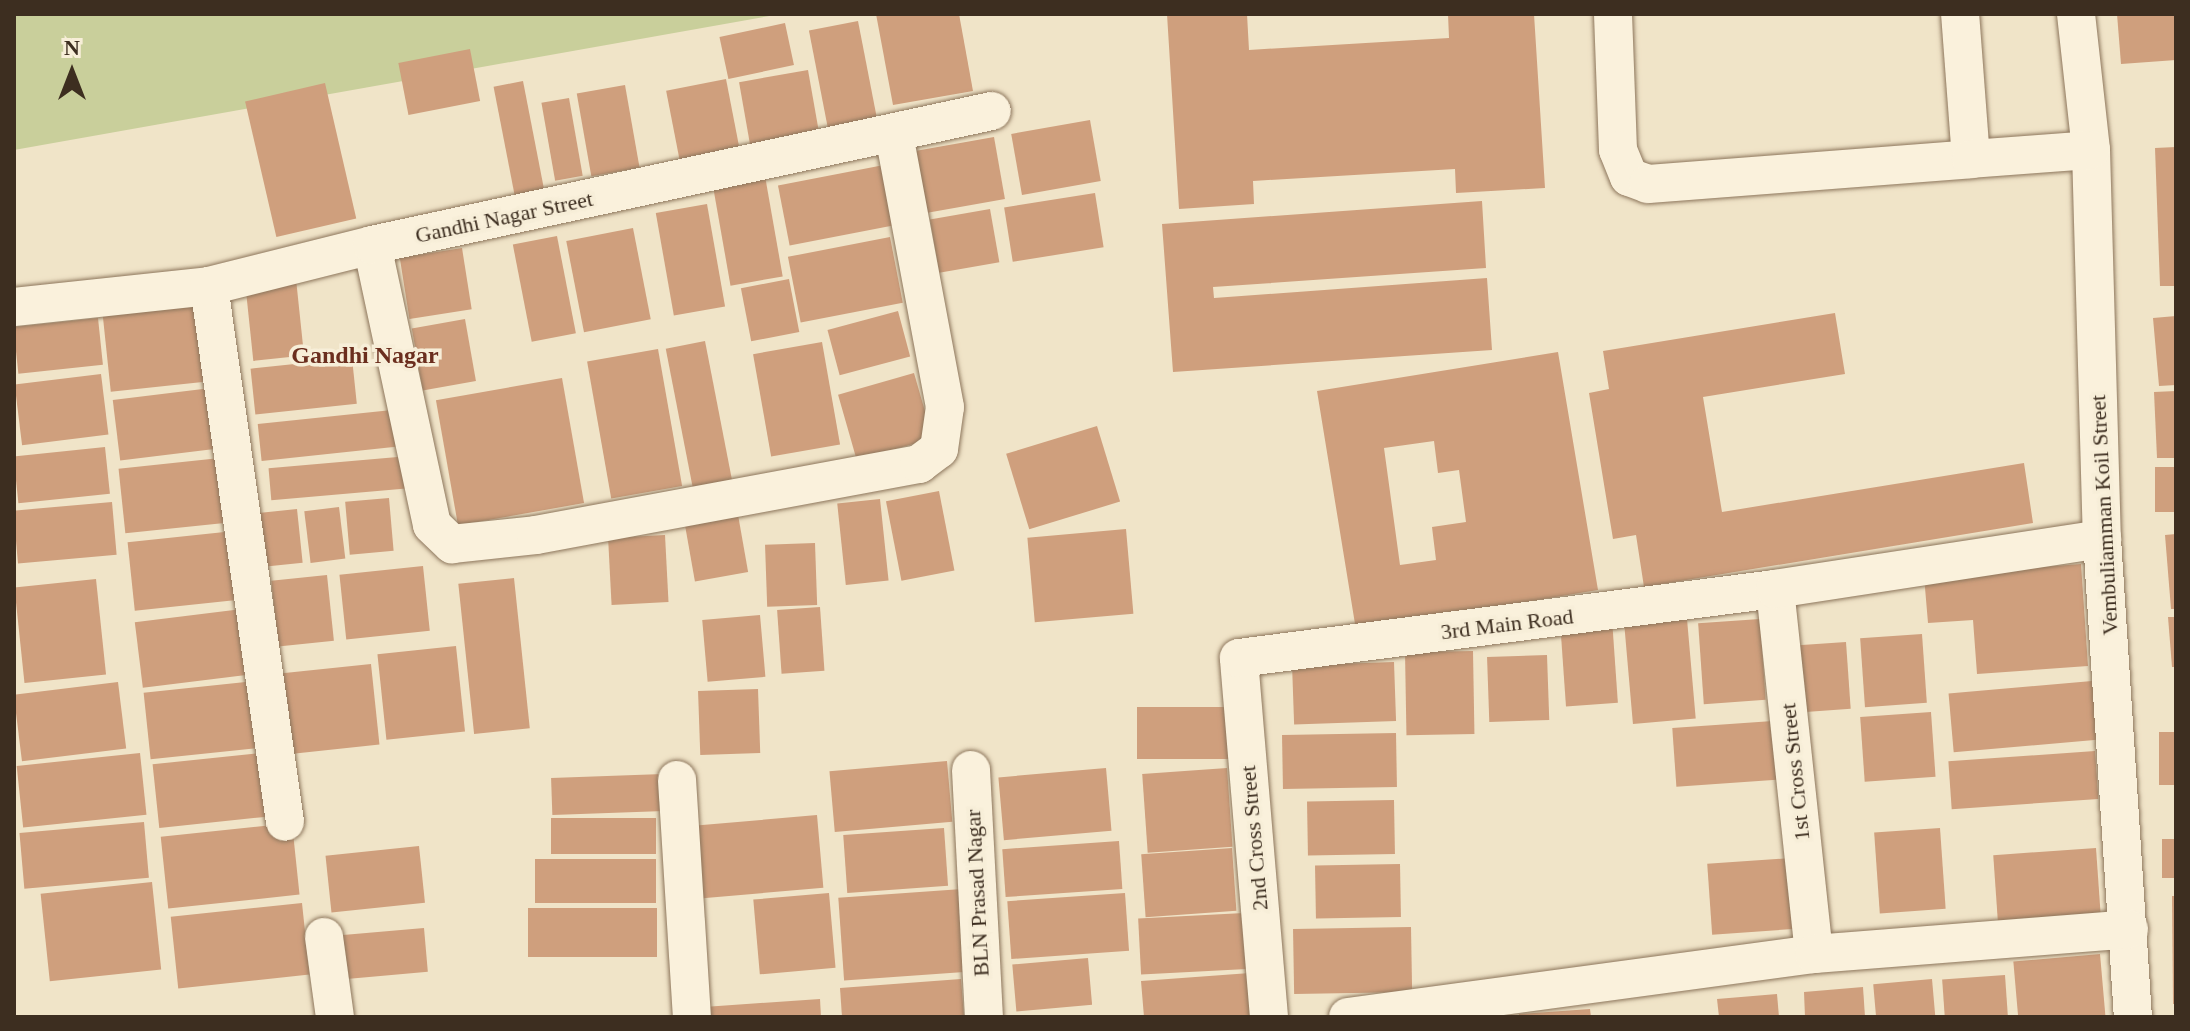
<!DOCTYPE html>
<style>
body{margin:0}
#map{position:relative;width:2190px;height:1031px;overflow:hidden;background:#f0e4c8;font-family:Georgia,serif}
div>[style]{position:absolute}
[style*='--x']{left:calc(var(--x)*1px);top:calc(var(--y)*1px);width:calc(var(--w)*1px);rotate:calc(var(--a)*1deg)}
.green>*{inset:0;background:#c9cf9b}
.building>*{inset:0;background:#cf9f7d;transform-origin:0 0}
.roads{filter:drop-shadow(0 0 2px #8d765c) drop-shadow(0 0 2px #8d765c)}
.minor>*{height:38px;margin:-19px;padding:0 19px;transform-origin:19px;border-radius:19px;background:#faf1dc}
span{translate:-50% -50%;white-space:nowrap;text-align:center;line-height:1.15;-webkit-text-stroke:7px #f7eed8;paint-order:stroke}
.street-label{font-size:22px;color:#3d2e20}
.neighbourhood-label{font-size:24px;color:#6b2e1e;font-weight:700}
.frame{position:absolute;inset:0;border:16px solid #3d2e20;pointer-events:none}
.north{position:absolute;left:32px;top:32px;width:80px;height:80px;-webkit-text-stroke:6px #f7eed8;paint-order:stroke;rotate:0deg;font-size:22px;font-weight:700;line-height:32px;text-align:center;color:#3d2e20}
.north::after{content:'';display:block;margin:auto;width:28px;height:36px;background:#3d2e20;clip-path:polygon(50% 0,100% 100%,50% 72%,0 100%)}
</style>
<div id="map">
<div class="green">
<i style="clip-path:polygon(14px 14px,781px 14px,14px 150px)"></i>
</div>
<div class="building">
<i style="clip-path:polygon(876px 14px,959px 14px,973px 91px,893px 105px)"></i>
<i style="clip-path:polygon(1167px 14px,1247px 14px,1249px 50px,1449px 38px,1448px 14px,1534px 14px,1545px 188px,1456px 193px,1455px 169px,1253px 181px,1254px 204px,1179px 209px)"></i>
<i style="clip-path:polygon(2117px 14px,2176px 14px,2176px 60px,2121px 64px)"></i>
<i style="left:858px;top:21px;width:103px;height:50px;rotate:79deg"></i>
<i style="left:785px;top:23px;width:43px;height:67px;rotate:78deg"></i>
<i style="left:470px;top:49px;width:53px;height:73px;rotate:79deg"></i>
<i style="left:808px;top:70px;width:66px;height:70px;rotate:80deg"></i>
<i style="left:726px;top:79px;width:74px;height:61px;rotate:79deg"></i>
<i style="left:523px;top:81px;width:110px;height:30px;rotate:79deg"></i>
<i style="left:325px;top:83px;width:139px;height:82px;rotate:77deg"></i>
<i style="left:625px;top:85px;width:84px;height:49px;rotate:80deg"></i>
<i style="left:569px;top:98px;width:79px;height:28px;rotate:80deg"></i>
<i style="left:1090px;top:120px;width:62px;height:80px;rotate:80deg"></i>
<i style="left:994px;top:137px;width:63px;height:80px;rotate:80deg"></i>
<i style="clip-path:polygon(2176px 147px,2176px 286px,2160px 286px,2155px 148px)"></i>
<i style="left:884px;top:165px;width:61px;height:108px;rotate:79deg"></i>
<i style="left:765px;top:176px;width:102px;height:53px;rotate:80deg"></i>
<i style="left:1095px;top:193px;width:55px;height:92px;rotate:81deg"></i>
<i style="clip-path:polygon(1482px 201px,1486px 268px,1213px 287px,1214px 298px,1487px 278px,1492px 350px,1173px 372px,1162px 224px)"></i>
<i style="left:707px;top:204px;width:104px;height:52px;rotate:80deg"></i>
<i style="left:990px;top:209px;width:54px;height:61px;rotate:80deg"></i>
<i style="left:633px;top:228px;width:93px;height:68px;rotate:79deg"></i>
<i style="left:557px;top:236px;width:99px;height:45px;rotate:79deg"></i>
<i style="left:890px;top:237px;width:67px;height:104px;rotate:79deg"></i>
<i style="left:462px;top:248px;width:62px;height:63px;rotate:81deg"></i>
<i style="left:296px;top:279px;width:77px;height:51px;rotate:84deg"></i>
<i style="left:789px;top:279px;width:54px;height:49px;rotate:79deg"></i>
<i style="left:199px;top:303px;width:79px;height:97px;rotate:84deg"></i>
<i style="left:898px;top:311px;width:47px;height:73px;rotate:75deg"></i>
<i style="clip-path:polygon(1835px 313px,1845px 374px,1703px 397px,1722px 512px,2024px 463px,2033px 523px,1644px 587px,1636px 535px,1613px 539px,1589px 393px,1609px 389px,1603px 351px)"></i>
<i style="clip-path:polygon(2176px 316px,2176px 385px,2159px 386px,2153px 318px)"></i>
<i style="left:98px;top:318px;width:47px;height:85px;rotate:84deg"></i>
<i style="left:465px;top:319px;width:63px;height:54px;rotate:80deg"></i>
<i style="left:705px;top:341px;width:142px;height:40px;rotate:79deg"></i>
<i style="left:822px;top:342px;width:104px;height:70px;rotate:80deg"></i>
<i style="left:658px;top:349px;width:139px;height:72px;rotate:80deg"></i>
<i style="clip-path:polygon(evenodd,1558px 352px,1598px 590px,1356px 630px,1317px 391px,1558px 352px,1434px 441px,1438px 473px,1459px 470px,1466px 522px,1432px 527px,1436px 560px,1400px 565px,1384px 448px,1434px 441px)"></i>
<i style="left:352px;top:358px;width:46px;height:102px;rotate:84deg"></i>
<i style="left:914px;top:373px;width:68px;height:79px;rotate:74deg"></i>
<i style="left:101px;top:374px;width:61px;height:87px;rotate:83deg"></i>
<i style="left:562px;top:378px;width:127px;height:128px;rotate:80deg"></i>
<i style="left:211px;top:388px;width:61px;height:99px;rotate:83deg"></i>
<i style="clip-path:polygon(2176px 391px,2176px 458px,2157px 458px,2154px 392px)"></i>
<i style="left:392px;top:410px;width:37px;height:135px;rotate:84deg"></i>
<i style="left:1097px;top:426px;width:79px;height:95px;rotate:73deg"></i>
<i style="left:105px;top:447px;width:47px;height:92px;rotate:84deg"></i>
<i style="left:409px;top:456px;width:32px;height:141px;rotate:85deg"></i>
<i style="left:220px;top:458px;width:65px;height:102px;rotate:84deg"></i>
<i style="left:2155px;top:467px;width:21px;height:45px"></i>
<i style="left:939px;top:491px;width:81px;height:54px;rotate:79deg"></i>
<i style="left:389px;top:498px;width:53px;height:44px;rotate:85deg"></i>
<i style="left:880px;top:499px;width:82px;height:43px;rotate:84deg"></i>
<i style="left:112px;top:502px;width:53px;height:99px;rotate:85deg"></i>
<i style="left:339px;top:507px;width:52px;height:35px;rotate:83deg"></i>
<i style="left:297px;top:509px;width:54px;height:50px;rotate:84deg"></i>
<i style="left:737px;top:509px;width:64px;height:54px;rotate:80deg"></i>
<i style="left:1126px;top:529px;width:85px;height:99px;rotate:85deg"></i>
<i style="left:234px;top:531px;width:69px;height:107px;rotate:84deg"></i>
<i style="clip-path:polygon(2176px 534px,2176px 609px,2171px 609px,2165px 535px)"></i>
<i style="left:665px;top:535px;width:67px;height:57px;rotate:87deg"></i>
<i style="left:815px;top:543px;width:62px;height:50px;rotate:88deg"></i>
<i style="clip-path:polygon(2081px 564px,2088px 666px,1977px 674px,1973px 620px,1928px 623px,1924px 576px)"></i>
<i style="left:423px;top:566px;width:65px;height:84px;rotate:84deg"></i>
<i style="left:327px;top:575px;width:66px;height:56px;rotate:84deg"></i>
<i style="left:514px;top:578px;width:151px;height:56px;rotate:84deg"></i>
<i style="left:96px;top:579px;width:96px;height:82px;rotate:84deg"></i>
<i style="left:820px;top:607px;width:64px;height:43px;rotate:86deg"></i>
<i style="left:242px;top:609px;width:66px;height:108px;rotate:83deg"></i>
<i style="left:760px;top:615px;width:62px;height:58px;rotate:85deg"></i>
<i style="clip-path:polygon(2168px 617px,2176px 617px,2176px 667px,2172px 667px)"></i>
<i style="left:1612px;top:619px;width:84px;height:52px;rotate:86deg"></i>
<i style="left:1687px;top:619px;width:100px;height:63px;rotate:85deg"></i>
<i style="left:1760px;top:619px;width:81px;height:62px;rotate:86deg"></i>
<i style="left:1922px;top:634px;width:69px;height:62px;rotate:86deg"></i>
<i style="left:1846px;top:642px;width:67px;height:59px;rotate:86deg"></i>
<i style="left:456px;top:646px;width:86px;height:79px;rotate:84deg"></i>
<i style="left:1473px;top:651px;width:83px;height:68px;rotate:89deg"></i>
<i style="left:1547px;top:655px;width:65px;height:60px;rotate:88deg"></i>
<i style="left:1394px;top:662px;width:59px;height:102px;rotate:88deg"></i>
<i style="left:371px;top:664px;width:81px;height:94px;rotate:84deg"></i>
<i style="left:255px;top:681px;width:67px;height:112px;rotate:84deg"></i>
<i style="left:2092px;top:681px;width:59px;height:144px;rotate:85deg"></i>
<i style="left:118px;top:682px;width:67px;height:105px;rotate:83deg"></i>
<i style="left:758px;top:689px;width:64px;height:60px;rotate:88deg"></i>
<i style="left:1230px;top:707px;width:52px;height:93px;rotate:90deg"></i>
<i style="left:1931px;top:712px;width:65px;height:71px;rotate:86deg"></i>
<i style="left:1786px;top:720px;width:59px;height:114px;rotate:86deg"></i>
<i style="left:2176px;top:732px;width:53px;height:17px;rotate:90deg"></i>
<i style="left:1396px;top:733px;width:54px;height:114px;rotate:89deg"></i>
<i style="left:2095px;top:751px;width:48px;height:147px;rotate:86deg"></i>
<i style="left:140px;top:753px;width:62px;height:124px;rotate:84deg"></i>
<i style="left:260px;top:753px;width:64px;height:108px;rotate:84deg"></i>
<i style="left:947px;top:761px;width:61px;height:118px;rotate:85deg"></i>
<i style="left:1106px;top:768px;width:63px;height:108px;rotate:85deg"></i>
<i style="left:1227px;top:768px;width:79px;height:85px;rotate:86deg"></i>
<i style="left:663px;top:774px;width:37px;height:112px;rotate:88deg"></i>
<i style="left:1394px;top:800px;width:54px;height:87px;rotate:89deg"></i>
<i style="left:817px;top:815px;width:73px;height:124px;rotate:85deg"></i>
<i style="left:656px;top:818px;width:36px;height:105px;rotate:90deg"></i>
<i style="left:144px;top:822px;width:56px;height:125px;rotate:85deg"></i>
<i style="left:292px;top:823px;width:72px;height:132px;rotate:84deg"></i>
<i style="left:944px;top:828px;width:58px;height:101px;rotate:86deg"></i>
<i style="left:1940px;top:828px;width:81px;height:66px;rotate:86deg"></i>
<i style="left:2162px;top:839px;width:14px;height:39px"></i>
<i style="left:1119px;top:841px;width:48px;height:117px;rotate:86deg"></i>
<i style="left:419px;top:846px;width:57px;height:94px;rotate:84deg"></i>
<i style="left:1232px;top:848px;width:63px;height:91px;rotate:86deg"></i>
<i style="left:2096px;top:848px;width:73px;height:103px;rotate:86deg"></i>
<i style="left:1791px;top:858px;width:71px;height:84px;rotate:86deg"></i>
<i style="left:656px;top:859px;width:44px;height:121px;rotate:90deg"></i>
<i style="left:1400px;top:864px;width:53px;height:85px;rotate:89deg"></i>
<i style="left:152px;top:882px;width:88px;height:112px;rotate:84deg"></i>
<i style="left:962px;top:889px;width:83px;height:124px;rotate:86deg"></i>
<i style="left:829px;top:893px;width:75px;height:76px;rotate:85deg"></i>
<i style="left:1125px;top:893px;width:58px;height:118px;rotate:86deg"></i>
<i style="clip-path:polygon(2172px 896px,2176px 896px,2176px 1004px,2173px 1004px)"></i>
<i style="left:302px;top:903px;width:72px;height:132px;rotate:84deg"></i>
<i style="left:657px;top:908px;width:49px;height:129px;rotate:90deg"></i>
<i style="left:1244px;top:913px;width:56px;height:106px;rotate:87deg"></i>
<i style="left:1411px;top:927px;width:65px;height:118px;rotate:89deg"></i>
<i style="left:424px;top:928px;width:44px;height:87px;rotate:85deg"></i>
<i style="left:2100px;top:954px;width:63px;height:87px;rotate:85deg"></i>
<i style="left:1088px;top:958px;width:47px;height:76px;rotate:85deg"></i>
<i style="clip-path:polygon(1250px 973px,1253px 1017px,1144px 1017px,1141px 981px)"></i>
<i style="left:2005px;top:975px;width:42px;height:63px;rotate:86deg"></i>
<i style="clip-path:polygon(961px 979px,964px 1017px,842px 1017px,840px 988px)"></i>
<i style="left:1932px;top:979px;width:38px;height:59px;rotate:85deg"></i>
<i style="clip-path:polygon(1863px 987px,1865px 1017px,1805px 1017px,1804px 992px)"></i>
<i style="clip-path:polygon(1777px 994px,1779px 1017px,1719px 1017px,1717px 999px)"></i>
<i style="clip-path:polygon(820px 999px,821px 1017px,705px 1017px,704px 1007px)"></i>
<i style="clip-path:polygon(1590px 1009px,1591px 1017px,1519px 1017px,1519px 1014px)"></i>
</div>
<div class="roads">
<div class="minor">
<i style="--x:1613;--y:14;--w:136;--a:87.9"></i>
<i style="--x:1618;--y:150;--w:29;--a:68"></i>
<i style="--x:1629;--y:177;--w:20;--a:20"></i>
<i style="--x:1648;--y:184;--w:324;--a:-4.4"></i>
<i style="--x:1971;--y:159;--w:145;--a:-94.3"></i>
<i style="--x:2076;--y:14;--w:137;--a:83.7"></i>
<i style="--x:2091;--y:150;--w:389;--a:88.4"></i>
<i style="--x:2102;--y:539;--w:479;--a:86.3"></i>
<i style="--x:1971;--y:159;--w:120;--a:-4.3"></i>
<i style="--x:372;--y:245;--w:286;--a:77.9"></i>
<i style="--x:432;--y:525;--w:28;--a:44"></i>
<i style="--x:452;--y:544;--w:84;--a:-6.1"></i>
<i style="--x:536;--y:535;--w:390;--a:-10.5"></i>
<i style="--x:919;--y:464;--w:25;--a:-37"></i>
<i style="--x:939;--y:449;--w:42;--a:-81.9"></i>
<i style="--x:945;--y:407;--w:278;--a:-100.6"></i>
<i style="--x:209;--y:286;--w:541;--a:81.93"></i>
<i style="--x:14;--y:307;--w:196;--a:-6.1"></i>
<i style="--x:209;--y:286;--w:168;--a:-14.1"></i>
<i style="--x:372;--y:245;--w:634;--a:-12.2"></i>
<i style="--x:1775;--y:589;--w:367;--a:83.9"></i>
<i style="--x:971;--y:770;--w:247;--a:87"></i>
<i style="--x:677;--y:780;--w:237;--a:86.4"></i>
<i style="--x:324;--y:937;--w:81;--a:82.2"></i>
<i style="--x:1269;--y:1017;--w:360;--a:-94.8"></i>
<i style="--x:1239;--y:658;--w:540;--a:-7.34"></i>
<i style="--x:1775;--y:589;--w:331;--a:-8.7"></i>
<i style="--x:1348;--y:1017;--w:470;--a:-7.7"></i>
<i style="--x:1814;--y:954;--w:316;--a:-4.5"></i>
</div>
</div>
<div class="street-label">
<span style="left:504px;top:217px;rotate:-12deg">Gandhi Nagar Street</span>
<span style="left:2104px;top:515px;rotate:-93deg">Vembuliamman Koil Street</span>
<span style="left:1507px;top:624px;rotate:-7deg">3rd Main Road</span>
<span style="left:1795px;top:772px;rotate:-96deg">1st Cross Street</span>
<span style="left:1254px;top:838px;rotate:-95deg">2nd Cross Street</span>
<span style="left:977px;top:893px;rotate:-93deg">BLN Prasad Nagar</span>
</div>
<div class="neighbourhood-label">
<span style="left:365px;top:356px">Gandhi Nagar</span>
</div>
<div class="frame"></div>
<div class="north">N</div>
</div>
